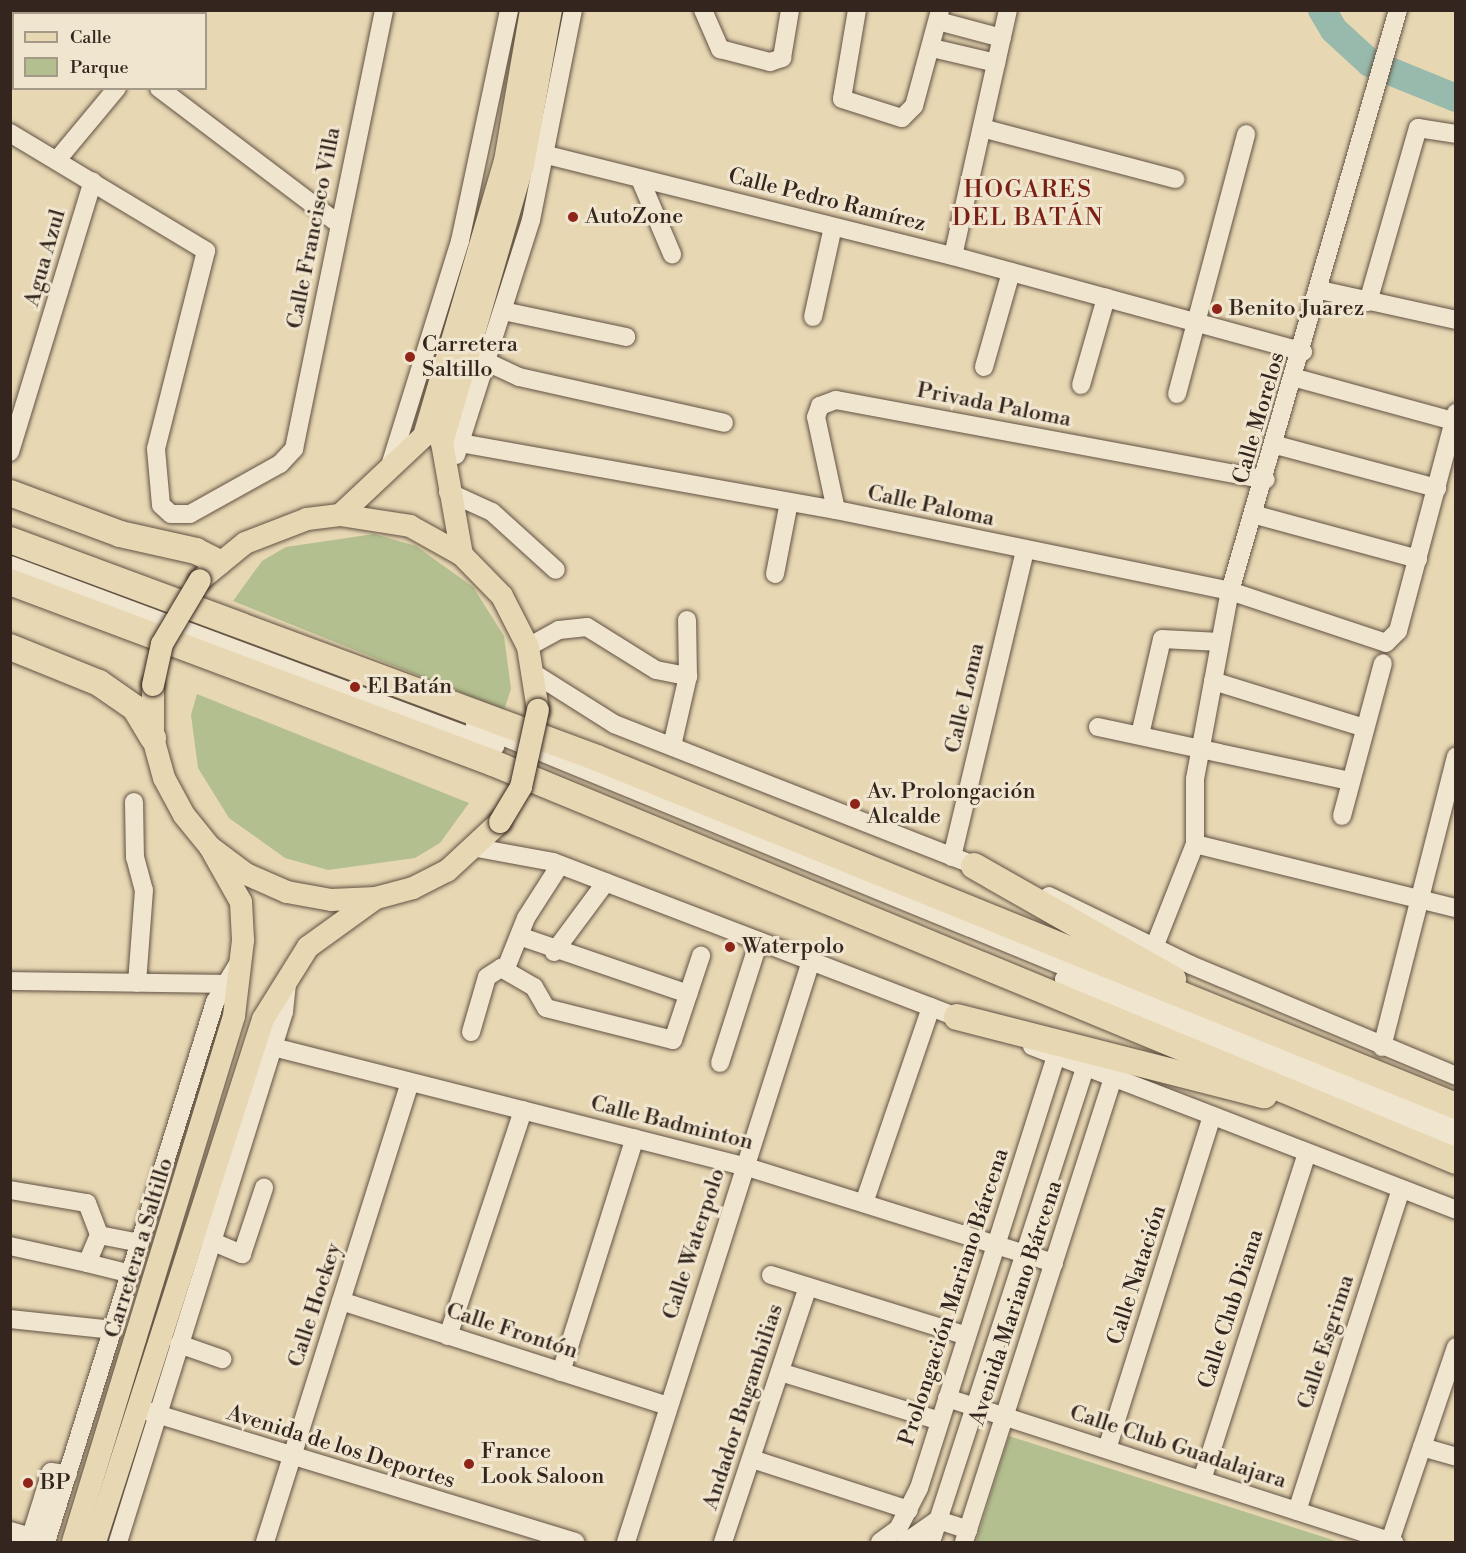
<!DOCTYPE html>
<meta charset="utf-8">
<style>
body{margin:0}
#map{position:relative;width:1466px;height:1553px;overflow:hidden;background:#e8d7b3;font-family:"Libre Bodoni",serif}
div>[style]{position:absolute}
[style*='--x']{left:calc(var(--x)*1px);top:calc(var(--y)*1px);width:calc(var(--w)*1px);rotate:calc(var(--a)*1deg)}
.green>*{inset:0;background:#b3bf8f}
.river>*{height:28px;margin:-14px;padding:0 14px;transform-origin:14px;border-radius:14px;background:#97baad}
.roads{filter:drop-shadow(0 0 2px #615244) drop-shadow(0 0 2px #615244)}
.minor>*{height:18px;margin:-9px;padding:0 9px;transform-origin:9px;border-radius:9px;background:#f0e5ce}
.major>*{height:22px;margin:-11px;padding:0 11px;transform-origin:11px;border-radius:11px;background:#e8d7b3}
.highway>*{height:26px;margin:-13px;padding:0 13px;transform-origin:13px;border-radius:13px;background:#e8d7b3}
.bridges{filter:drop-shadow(0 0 2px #34261f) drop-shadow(0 0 2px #34261f)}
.major-bridge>*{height:22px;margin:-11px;padding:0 11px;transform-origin:11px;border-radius:11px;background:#e8d7b3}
.dots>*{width:16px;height:16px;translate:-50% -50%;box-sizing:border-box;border:3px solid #f0e5ce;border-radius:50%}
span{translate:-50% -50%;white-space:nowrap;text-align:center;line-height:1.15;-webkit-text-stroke:6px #f0e5ce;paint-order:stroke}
.street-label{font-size:22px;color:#34261f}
.poi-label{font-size:22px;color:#34261f}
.left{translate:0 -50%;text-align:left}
.neighbourhood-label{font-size:24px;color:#7a1f14;letter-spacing:1.5px}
.frame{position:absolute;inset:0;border:12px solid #34261f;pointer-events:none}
.legend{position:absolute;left:12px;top:12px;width:195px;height:78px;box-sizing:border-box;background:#f0e5ce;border:2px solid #a59988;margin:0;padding:8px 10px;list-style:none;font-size:18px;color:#34261f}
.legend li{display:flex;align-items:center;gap:12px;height:30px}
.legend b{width:30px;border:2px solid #a59988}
</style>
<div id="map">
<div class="green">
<i style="clip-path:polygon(374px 534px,416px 546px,473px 587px,504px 636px,511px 689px,504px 710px,233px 601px,262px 561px,286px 547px)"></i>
<i style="clip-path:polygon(197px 694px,469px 803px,440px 843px,415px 858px,328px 870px,285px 858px,229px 818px,198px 768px,191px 715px)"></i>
<i style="clip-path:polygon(1009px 1436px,1339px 1542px,976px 1542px)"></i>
</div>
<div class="river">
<i style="--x:1322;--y:10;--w:23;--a:59"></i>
<i style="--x:1334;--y:30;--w:49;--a:42.5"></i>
<i style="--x:1370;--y:63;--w:93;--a:22.1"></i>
</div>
<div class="roads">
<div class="minor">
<i style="--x:55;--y:10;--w:6;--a:45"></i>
<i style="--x:703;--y:10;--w:43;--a:66.4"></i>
<i style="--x:720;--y:49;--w:52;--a:14.6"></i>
<i style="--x:770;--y:62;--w:13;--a:-18"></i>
<i style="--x:782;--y:58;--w:49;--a:-80.5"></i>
<i style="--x:857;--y:10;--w:90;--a:99.6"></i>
<i style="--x:842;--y:99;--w:63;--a:17.6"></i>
<i style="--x:902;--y:118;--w:17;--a:-45"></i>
<i style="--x:914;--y:106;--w:99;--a:-74.8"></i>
<i style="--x:144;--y:14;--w:4;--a:-63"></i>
<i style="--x:938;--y:21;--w:66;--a:14.9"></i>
<i style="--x:932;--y:48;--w:66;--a:13.2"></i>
<i style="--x:159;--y:88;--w:226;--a:37.1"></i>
<i style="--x:982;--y:128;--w:200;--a:14.8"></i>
<i style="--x:10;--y:133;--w:229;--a:31"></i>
<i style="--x:206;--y:251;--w:204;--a:104.2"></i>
<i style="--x:156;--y:449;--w:56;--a:84.9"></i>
<i style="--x:161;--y:505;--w:13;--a:42"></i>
<i style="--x:171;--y:514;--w:19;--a:0"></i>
<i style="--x:190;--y:514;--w:103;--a:-29.1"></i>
<i style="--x:280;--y:464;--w:21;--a:-47"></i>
<i style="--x:294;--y:449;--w:448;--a:-78.4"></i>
<i style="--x:547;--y:155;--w:418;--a:14"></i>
<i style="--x:953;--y:256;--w:363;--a:15.3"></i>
<i style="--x:57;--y:160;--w:94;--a:-50.2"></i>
<i style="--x:640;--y:179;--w:82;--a:66.9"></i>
<i style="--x:953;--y:256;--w:252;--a:-77.4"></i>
<i style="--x:1320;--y:290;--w:139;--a:12.4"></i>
<i style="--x:1368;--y:302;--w:181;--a:-74"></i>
<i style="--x:1418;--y:128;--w:38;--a:9"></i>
<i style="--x:503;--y:311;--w:126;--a:11.9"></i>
<i style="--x:813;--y:317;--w:92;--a:-77.5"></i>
<i style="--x:487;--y:362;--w:35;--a:25"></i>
<i style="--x:519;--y:377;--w:210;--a:12.6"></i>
<i style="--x:984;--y:367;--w:99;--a:-74.1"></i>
<i style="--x:1296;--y:378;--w:163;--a:15.3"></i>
<i style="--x:1081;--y:385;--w:91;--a:-74"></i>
<i style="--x:1177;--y:394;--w:269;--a:-75.1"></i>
<i style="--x:460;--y:443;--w:382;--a:10.1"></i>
<i style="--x:836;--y:510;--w:402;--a:11.6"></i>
<i style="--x:1230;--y:591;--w:164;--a:18.4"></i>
<i style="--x:1386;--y:643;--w:17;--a:-45"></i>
<i style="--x:1398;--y:631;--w:226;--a:-75.1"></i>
<i style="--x:1276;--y:445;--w:167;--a:15"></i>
<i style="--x:10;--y:452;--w:283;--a:-73"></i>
<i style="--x:456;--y:455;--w:247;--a:-72.3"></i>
<i style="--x:531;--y:220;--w:214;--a:-78.7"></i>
<i style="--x:389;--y:469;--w:239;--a:-72.7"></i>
<i style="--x:460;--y:241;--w:236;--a:-78"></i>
<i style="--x:448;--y:492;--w:48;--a:24.4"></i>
<i style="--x:492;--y:512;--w:86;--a:42.2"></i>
<i style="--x:836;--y:510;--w:95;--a:-102.1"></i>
<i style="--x:816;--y:417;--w:12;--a:-70"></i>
<i style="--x:820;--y:406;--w:17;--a:-21"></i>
<i style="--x:836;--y:400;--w:437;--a:10.5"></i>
<i style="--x:1256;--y:515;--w:168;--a:15.2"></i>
<i style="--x:10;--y:565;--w:518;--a:20.47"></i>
<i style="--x:775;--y:574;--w:73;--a:-79"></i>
<i style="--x:528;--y:647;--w:35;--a:-29"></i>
<i style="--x:559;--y:630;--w:28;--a:-6"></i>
<i style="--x:587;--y:627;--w:81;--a:31.9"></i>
<i style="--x:656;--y:670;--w:33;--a:11"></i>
<i style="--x:688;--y:676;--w:56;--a:-91"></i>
<i style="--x:535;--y:674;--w:93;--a:32.3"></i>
<i style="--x:614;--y:724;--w:397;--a:21.4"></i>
<i style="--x:1213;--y:681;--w:159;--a:17.2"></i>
<i style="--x:475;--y:725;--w:1060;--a:22.28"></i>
<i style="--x:1098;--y:727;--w:258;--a:12.1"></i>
<i style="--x:1140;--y:735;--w:98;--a:-77.1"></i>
<i style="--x:1162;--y:639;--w:58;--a:3"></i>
<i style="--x:672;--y:746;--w:72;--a:-77.1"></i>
<i style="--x:134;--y:802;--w:55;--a:89"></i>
<i style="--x:135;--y:857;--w:34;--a:75"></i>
<i style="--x:144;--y:890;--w:93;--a:94.3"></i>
<i style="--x:1342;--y:816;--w:158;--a:-75"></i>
<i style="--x:1195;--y:844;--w:269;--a:13.8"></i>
<i style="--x:477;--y:848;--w:77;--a:10.4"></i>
<i style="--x:553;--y:862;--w:443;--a:21"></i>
<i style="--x:952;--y:857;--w:316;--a:-76.6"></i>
<i style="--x:1049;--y:896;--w:158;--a:25.9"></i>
<i style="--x:1191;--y:965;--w:287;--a:22.7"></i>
<i style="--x:519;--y:936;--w:179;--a:18.9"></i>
<i style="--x:1155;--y:945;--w:109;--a:-68.4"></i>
<i style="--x:1195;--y:844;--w:65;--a:-90"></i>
<i style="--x:1195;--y:779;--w:191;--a:-79.5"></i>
<i style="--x:1230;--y:591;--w:605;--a:-73.87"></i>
<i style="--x:554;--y:952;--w:87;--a:-53.4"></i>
<i style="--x:506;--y:968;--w:54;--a:-68.2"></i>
<i style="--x:526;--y:918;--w:63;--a:-57.3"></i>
<i style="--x:1064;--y:979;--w:424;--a:22.3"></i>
<i style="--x:10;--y:981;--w:213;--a:0.8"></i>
<i style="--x:471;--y:1032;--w:57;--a:-73.8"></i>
<i style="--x:487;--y:977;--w:17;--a:-33"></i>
<i style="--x:501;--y:968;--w:38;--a:30"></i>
<i style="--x:534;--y:987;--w:24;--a:60"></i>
<i style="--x:546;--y:1008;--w:131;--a:14.1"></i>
<i style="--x:673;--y:1040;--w:89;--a:-71.6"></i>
<i style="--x:1032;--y:1046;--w:455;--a:21.1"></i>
<i style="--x:273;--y:1047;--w:486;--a:14.2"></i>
<i style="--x:744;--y:1166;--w:325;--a:17.4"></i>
<i style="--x:1382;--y:1047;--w:300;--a:-75.7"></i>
<i style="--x:720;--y:1063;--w:128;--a:-72.3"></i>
<i style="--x:10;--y:1190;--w:78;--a:9.6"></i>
<i style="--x:87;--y:1203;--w:34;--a:69"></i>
<i style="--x:99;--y:1235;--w:30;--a:113"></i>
<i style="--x:87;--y:1263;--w:79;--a:-167.6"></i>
<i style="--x:864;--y:1203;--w:207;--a:-71.1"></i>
<i style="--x:99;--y:1235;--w:42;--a:11"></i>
<i style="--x:211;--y:1241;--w:34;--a:23"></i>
<i style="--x:242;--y:1254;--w:70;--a:-71.6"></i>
<i style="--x:87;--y:1263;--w:45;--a:14"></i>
<i style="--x:771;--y:1275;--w:205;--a:17.3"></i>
<i style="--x:341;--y:1301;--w:343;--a:17.8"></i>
<i style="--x:10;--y:1319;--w:104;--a:6.1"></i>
<i style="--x:448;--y:1336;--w:238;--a:-71.6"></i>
<i style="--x:179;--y:1344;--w:46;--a:19.2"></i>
<i style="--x:561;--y:1372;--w:245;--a:-72.5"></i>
<i style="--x:780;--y:1372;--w:167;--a:17"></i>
<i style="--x:947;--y:1398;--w:470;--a:17.9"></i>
<i style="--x:147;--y:1411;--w:448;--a:17"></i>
<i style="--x:1422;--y:1447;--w:35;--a:16"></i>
<i style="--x:1107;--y:1449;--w:349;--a:-72.5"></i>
<i style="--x:752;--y:1459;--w:165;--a:18"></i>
<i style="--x:1202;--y:1480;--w:344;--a:-72.2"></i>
<i style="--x:1297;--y:1511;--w:338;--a:-72.1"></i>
<i style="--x:10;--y:1531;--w:33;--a:16"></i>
<i style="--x:31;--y:1536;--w:67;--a:-72.6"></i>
<i style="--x:51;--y:1472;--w:17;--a:7"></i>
<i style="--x:1390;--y:1541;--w:205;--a:-71.2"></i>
<i style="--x:46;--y:1542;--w:566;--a:-72.62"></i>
<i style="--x:215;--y:1002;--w:50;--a:-58.8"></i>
<i style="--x:118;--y:1542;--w:555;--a:-72.61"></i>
<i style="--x:284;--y:1012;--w:29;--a:-84"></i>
<i style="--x:265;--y:1542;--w:481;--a:-72.5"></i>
<i style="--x:626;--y:1542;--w:610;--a:-72.34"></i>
<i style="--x:723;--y:1542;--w:269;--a:-71.6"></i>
<i style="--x:880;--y:1542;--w:22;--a:-36"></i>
<i style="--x:898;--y:1529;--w:46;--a:-62.9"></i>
<i style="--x:919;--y:1488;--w:454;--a:-72.4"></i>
<i style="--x:906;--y:1542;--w:39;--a:-35"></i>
<i style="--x:938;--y:1520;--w:32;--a:18"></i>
<i style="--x:931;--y:1542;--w:499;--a:-72"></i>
<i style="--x:964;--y:1542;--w:487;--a:-72.2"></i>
</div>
<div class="major">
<i style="--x:340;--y:515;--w:115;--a:-43.2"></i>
<i style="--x:424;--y:436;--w:287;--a:-73.6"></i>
<i style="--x:505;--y:161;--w:153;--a:-80.2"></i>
<i style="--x:462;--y:555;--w:114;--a:-100.1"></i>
<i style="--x:442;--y:443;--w:290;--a:-73.8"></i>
<i style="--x:523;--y:165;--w:158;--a:-79.8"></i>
<i style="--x:200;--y:580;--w:58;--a:-39.4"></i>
<i style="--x:245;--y:543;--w:66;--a:-21.2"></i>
<i style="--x:307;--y:519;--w:33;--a:-7"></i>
<i style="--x:340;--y:515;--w:71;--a:8.9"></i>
<i style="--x:410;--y:526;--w:60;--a:29.1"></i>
<i style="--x:462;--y:555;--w:57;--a:45.7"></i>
<i style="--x:502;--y:596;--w:57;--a:63"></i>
<i style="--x:528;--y:647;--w:64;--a:81"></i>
<i style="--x:153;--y:685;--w:53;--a:90"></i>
<i style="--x:153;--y:738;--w:41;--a:74.6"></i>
<i style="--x:164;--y:778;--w:42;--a:61.6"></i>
<i style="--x:184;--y:815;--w:41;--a:50.9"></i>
<i style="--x:210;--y:847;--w:45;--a:36.9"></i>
<i style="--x:246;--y:874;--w:45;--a:23.7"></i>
<i style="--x:287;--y:892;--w:45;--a:10.3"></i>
<i style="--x:331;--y:900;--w:45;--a:-2.5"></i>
<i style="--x:376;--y:898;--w:38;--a:-15"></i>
<i style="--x:413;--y:888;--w:38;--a:-27"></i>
<i style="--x:447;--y:871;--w:72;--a:-42.8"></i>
<i style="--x:73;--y:1542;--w:550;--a:-72.98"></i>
<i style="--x:234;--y:1016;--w:77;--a:-83.2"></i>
<i style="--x:243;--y:940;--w:38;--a:-93"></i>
<i style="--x:241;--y:902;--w:63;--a:-119.4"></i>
<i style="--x:95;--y:1542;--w:549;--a:-72.19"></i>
<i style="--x:263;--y:1019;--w:85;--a:-58"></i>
<i style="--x:308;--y:947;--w:84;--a:-35.8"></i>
</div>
<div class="highway">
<i style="--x:10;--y:493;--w:117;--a:20.4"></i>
<i style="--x:120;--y:534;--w:78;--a:12.6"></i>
<i style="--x:196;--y:551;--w:25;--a:27"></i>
<i style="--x:10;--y:540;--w:626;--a:20.37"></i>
<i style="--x:597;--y:758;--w:927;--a:22.05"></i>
<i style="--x:10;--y:582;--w:516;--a:20.54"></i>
<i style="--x:493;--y:763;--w:1042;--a:22.45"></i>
<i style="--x:10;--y:647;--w:96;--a:22"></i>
<i style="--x:99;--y:683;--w:44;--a:34.8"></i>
<i style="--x:135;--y:708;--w:35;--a:59"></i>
<i style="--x:974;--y:866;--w:229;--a:29.6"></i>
<i style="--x:957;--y:1017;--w:317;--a:14.3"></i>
</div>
</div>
<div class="bridges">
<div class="major-bridge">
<i style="--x:153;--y:685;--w:42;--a:-77.6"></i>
<i style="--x:162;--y:644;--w:74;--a:-59.3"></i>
<i style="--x:500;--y:822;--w:41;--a:-59"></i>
<i style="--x:521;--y:787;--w:79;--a:-77.6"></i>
</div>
</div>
<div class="dots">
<i style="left:573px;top:217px;background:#8f2418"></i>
<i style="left:1217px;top:309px;background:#8f2418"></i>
<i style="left:410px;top:357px;background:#8f2418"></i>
<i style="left:355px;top:687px;background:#8f2418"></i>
<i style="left:855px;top:804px;background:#8f2418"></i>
<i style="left:730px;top:947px;background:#8f2418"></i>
<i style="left:469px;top:1464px;background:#8f2418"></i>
<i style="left:28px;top:1483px;background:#8f2418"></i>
</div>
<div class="street-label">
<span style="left:827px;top:200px;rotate:14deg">Calle Pedro Ramírez</span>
<span style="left:314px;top:228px;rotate:-79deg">Calle Francisco Villa</span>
<span style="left:45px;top:258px;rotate:-74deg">Agua Azul</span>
<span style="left:994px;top:405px;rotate:11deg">Privada Paloma</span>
<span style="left:1259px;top:418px;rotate:-74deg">Calle Morelos</span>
<span style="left:931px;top:506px;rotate:12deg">Calle Paloma</span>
<span style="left:965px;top:698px;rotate:-77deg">Calle Loma</span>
<span style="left:672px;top:1123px;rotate:14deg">Calle Badminton</span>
<span style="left:694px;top:1244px;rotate:-72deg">Calle Waterpolo</span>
<span style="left:139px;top:1248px;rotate:-73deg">Carretera a Saltillo</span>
<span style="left:1137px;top:1275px;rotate:-72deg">Calle Natación</span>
<span style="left:954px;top:1297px;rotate:-72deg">Prolongación Mariano Bárcena</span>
<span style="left:1016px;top:1303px;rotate:-72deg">Avenida Mariano Bárcena</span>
<span style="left:315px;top:1305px;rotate:-72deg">Calle Hockey</span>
<span style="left:1231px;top:1309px;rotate:-72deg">Calle Club Diana</span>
<span style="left:512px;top:1331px;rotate:18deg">Calle Frontón</span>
<span style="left:1326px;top:1342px;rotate:-72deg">Calle Esgrima</span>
<span style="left:743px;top:1407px;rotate:-72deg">Andador Bugambilias</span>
<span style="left:341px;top:1447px;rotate:17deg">Avenida de los Deportes</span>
<span style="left:1178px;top:1447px;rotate:18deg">Calle Club Guadalajara</span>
</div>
<div class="poi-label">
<span class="left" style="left:585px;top:217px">AutoZone</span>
<span class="left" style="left:1229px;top:309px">Benito Juarez</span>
<span class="left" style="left:422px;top:357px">Carretera<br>Saltillo</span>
<span class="left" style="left:367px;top:687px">El Batán</span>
<span class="left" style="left:867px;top:804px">Av. Prolongación<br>Alcalde</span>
<span class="left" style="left:742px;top:947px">Waterpolo</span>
<span class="left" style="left:481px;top:1464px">France<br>Look Saloon</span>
<span class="left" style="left:40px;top:1483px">BP</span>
</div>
<div class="neighbourhood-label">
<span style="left:1028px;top:205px">HOGARES<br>DEL BATÁN</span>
</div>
<div class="frame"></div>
<ul class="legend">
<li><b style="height:8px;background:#e8d7b3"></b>Calle</li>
<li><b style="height:16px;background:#b3bf8f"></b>Parque</li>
</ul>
</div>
